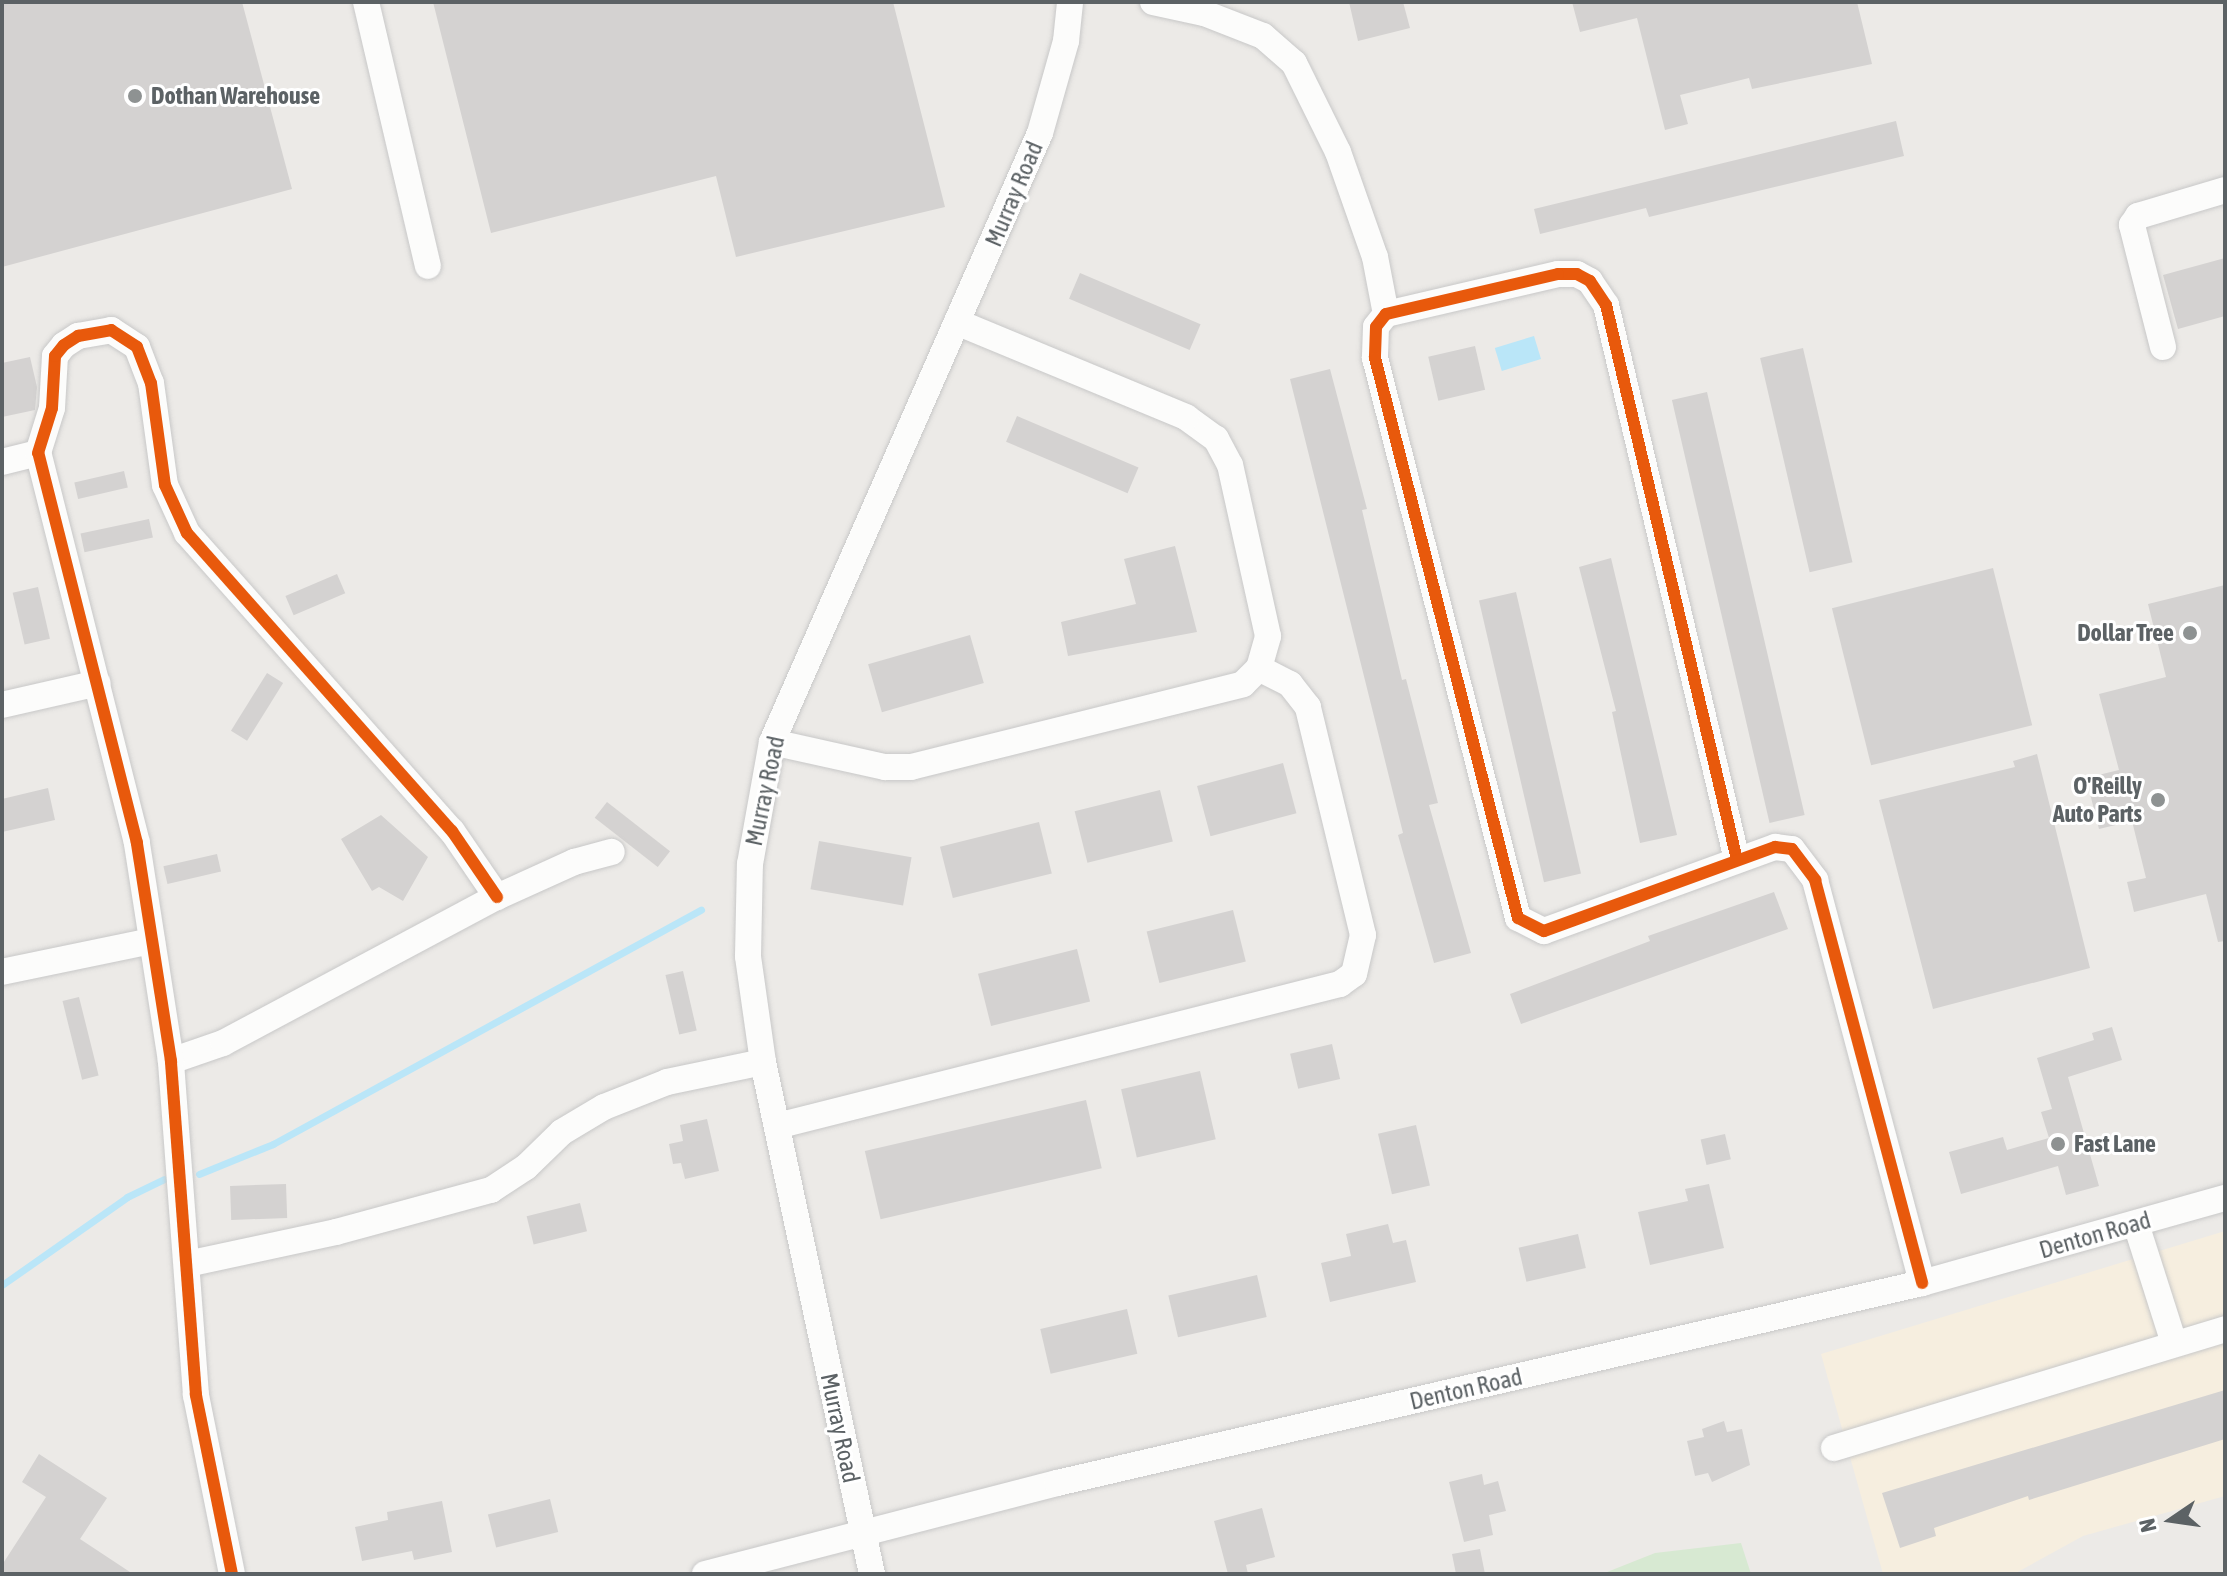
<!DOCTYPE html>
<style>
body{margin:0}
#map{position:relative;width:2227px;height:1576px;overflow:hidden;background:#eceae7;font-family:"Asap Condensed",sans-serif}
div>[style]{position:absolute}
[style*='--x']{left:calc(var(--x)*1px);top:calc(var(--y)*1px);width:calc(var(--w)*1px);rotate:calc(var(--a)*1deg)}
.commercial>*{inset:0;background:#f6eedf}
.green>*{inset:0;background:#d7e9d2}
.water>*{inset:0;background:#bae6f8;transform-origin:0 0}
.stream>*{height:7px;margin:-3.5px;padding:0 3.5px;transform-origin:3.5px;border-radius:3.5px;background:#bae6f8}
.building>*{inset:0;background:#d4d2d1;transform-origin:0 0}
.roads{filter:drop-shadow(0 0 2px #c8c8c8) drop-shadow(0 0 2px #c8c8c8)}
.minor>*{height:26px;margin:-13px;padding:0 13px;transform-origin:13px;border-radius:13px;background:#fcfcfb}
.cycleway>*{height:12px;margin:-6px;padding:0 6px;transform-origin:6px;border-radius:6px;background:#e8590c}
.dots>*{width:22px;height:22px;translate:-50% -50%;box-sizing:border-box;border:4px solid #fff;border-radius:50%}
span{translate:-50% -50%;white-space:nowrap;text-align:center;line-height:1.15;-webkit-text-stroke:6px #fff;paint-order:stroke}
.poi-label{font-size:24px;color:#5c6265;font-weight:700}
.left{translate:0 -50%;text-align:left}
.right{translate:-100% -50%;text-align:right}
.street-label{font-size:24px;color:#5c6265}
.frame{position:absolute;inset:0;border:4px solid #5c6265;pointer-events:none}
.north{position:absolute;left:2131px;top:1480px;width:80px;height:80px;-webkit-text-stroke:6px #fff;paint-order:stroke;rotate:257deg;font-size:22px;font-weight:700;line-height:32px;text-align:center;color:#5c6265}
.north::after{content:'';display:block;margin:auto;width:28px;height:36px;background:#5c6265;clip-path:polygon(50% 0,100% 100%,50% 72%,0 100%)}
</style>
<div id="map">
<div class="commercial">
<i style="clip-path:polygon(2225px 1231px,2225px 1496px,2083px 1536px,2014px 1574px,1883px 1574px,1821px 1354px)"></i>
</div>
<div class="green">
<i style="clip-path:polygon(1741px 1543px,1751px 1574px,1602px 1574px,1655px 1553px)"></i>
</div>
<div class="water">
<i style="left:1534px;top:336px;width:24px;height:41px;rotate:73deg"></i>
</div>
<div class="stream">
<i style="--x:199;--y:1174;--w:80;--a:-22.1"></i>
<i style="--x:273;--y:1144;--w:488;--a:-28.7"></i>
<i style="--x:2;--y:1285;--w:153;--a:-35.1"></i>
<i style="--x:127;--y:1197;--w:41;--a:-25.9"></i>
</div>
<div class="building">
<i style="clip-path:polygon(2px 2px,242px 2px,292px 189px,2px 267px)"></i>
<i style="clip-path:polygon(433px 2px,893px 2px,945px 207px,736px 257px,716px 176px,491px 233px)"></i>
<i style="clip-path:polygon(1349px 2px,1403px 2px,1410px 28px,1358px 41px)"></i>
<i style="clip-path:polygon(1572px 2px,1857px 2px,1872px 64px,1752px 89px,1749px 78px,1680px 95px,1688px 124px,1665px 130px,1637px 18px,1580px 32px)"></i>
<i style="clip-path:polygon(1896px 121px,1904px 156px,1649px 217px,1646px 208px,1540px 234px,1534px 209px)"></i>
<i style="clip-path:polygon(2225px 258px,2225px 316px,2178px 329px,2163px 275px)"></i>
<i style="left:1080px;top:273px;width:131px;height:28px;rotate:23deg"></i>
<i style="left:1475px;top:346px;width:45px;height:48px;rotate:77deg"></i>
<i style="left:1803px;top:348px;width:220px;height:44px;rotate:77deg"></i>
<i style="clip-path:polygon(30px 357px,37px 387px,35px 410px,2px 417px,2px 363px)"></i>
<i style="clip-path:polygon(1330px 369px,1367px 509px,1362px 510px,1402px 680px,1406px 679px,1438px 803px,1429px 805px,1471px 953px,1434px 963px,1398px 835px,1403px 833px,1290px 379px)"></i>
<i style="left:1707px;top:392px;width:434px;height:36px;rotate:77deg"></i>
<i style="left:1017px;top:416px;width:132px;height:28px;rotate:23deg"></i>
<i style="left:124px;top:471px;width:17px;height:51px;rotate:77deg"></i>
<i style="left:149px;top:519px;width:19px;height:70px;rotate:78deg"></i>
<i style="clip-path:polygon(1175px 546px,1197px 632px,1068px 656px,1061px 622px,1136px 604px,1124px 559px)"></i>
<i style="clip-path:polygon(1611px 558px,1677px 835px,1640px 843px,1612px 712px,1616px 711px,1579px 567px)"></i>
<i style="left:1993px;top:568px;width:162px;height:166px;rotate:76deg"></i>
<i style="left:337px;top:574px;width:21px;height:56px;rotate:67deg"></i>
<i style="clip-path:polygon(2225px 585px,2225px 941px,2218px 942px,2206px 894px,2134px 912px,2127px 882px,2146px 878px,2132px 821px,2099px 829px,2086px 778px,2119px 770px,2099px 694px,2166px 677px,2148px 604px)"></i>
<i style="left:38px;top:587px;width:53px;height:26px;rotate:77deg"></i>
<i style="left:1516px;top:592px;width:289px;height:38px;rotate:77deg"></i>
<i style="left:970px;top:635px;width:50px;height:106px;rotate:74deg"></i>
<i style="left:267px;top:673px;width:19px;height:68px;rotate:32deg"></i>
<i style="clip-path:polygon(2037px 754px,2090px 968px,1933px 1009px,1879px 800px,2015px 767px,2013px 761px)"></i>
<i style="left:1283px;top:763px;width:52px;height:89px;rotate:75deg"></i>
<i style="clip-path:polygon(48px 788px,55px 820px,2px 832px,2px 799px)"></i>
<i style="left:1160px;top:790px;width:53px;height:88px;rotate:76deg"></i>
<i style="left:607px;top:802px;width:80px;height:20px;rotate:38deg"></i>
<i style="clip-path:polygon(381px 815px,428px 857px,403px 901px,379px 887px,372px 891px,341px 839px)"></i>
<i style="left:1039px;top:822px;width:53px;height:102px;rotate:76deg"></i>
<i style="left:819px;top:841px;width:94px;height:49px;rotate:10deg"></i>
<i style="left:217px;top:854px;width:18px;height:55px;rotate:77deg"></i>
<i style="clip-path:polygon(1774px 892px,1788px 929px,1521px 1024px,1510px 994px,1650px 941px,1648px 936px)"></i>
<i style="left:1233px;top:910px;width:53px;height:89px;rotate:76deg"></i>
<i style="left:1077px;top:949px;width:54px;height:102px;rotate:76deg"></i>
<i style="left:683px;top:971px;width:61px;height:18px;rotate:77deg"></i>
<i style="left:79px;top:997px;width:81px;height:17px;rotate:76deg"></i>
<i style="clip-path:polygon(2112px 1027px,2122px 1060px,2068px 1077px,2099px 1186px,2066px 1195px,2058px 1166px,1961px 1194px,1949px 1152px,2003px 1137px,2007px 1150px,2049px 1138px,2041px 1112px,2052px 1109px,2037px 1058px,2094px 1040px,2092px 1033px)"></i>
<i style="left:1332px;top:1044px;width:36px;height:43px;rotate:77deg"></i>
<i style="left:1200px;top:1071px;width:70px;height:81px;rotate:77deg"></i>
<i style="left:1086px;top:1100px;width:70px;height:227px;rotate:77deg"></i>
<i style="clip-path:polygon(707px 1119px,719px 1171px,685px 1179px,681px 1163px,673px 1164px,669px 1144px,683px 1141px,680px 1125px)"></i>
<i style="left:1416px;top:1125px;width:62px;height:39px;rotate:77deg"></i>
<i style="left:1725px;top:1134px;width:26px;height:25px;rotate:77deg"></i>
<i style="left:286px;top:1184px;width:34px;height:56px;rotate:88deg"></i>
<i style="clip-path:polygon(1709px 1184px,1724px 1248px,1650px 1265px,1638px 1212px,1688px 1201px,1685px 1189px)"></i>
<i style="left:580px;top:1203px;width:29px;height:55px;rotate:76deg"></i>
<i style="clip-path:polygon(1388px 1224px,1393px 1243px,1406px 1240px,1416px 1282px,1330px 1302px,1321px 1263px,1351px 1256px,1346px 1234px)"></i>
<i style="left:1578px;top:1234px;width:35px;height:61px;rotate:77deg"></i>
<i style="left:1257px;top:1275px;width:43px;height:91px;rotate:77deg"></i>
<i style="left:1127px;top:1309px;width:46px;height:89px;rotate:77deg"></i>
<i style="clip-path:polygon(2225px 1390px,2225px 1439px,2029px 1500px,2028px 1496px,1934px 1528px,1936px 1536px,1900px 1548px,1882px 1493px)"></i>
<i style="clip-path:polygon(1724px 1421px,1727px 1432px,1742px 1429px,1750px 1465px,1712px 1482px,1708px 1473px,1695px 1476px,1687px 1441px,1704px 1437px,1702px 1429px)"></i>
<i style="clip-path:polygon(39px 1454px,107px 1498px,80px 1539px,133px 1574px,2px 1574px,2px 1565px,46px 1497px,22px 1482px)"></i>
<i style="clip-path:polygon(1482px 1474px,1484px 1485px,1498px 1481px,1506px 1511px,1489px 1515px,1493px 1535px,1464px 1542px,1449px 1482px)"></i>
<i style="left:550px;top:1499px;width:34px;height:64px;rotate:76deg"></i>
<i style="clip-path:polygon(442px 1501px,452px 1552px,414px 1560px,412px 1551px,362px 1561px,355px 1527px,388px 1520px,387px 1512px)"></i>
<i style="clip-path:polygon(1262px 1508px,1275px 1557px,1246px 1565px,1248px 1574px,1228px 1574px,1214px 1521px)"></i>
<i style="clip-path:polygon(1480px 1549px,1485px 1574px,1456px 1574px,1452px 1554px)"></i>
</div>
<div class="roads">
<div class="minor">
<i style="--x:366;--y:2;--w:271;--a:76.8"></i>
<i style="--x:1153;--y:2;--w:52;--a:12.2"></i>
<i style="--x:1204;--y:13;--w:63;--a:21.3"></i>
<i style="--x:1263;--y:36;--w:41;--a:41.1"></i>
<i style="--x:1294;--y:63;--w:99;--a:63.7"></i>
<i style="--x:1338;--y:152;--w:111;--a:70.6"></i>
<i style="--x:1375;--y:257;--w:58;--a:79.1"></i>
<i style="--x:2163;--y:347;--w:126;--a:-104.3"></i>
<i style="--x:2132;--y:225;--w:11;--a:-56"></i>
<i style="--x:2138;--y:216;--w:91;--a:-16.6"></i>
<i style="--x:2;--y:462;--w:37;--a:-14"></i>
<i style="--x:2;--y:705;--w:98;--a:-12.9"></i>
<i style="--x:772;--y:742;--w:116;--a:12.5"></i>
<i style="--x:885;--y:767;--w:26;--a:0"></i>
<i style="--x:911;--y:767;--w:342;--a:-14"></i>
<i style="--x:1243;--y:684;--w:23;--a:-45"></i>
<i style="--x:1259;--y:668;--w:33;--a:-74"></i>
<i style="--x:1268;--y:636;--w:175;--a:-102.5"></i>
<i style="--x:1230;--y:465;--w:30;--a:-118"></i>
<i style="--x:1216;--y:439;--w:37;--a:-144"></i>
<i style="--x:1186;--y:417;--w:248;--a:-157.5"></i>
<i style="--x:1737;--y:860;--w:570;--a:-103.28"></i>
<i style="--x:1606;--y:305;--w:29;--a:-124"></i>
<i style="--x:1590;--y:281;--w:15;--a:-152"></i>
<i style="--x:1577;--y:274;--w:19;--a:180"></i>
<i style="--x:1558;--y:274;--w:177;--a:166.9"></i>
<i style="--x:1386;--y:314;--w:16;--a:128"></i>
<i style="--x:1376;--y:327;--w:31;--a:92"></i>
<i style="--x:1375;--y:358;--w:578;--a:75.68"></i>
<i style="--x:1518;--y:918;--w:29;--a:27"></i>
<i style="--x:1544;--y:931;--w:246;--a:-20"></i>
<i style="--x:1775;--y:847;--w:17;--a:7"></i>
<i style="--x:1792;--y:849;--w:39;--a:53"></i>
<i style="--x:1815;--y:880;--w:417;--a:75.1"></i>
<i style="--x:2;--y:972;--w:153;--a:-11.7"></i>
<i style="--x:171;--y:1061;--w:55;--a:-19.1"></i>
<i style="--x:223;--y:1043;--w:310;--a:-28.1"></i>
<i style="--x:497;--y:897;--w:85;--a:-24.4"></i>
<i style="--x:574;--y:862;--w:39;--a:-15"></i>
<i style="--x:777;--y:1126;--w:581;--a:-14.16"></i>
<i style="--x:1340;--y:984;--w:17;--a:-36"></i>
<i style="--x:1354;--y:974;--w:40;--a:-77"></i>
<i style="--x:1363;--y:935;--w:235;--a:-103.6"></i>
<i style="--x:1308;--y:707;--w:29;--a:-128"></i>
<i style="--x:1290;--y:684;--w:35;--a:-153"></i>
<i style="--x:2136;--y:1224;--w:125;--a:72.3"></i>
<i style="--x:187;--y:1264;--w:152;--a:-12.1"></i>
<i style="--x:336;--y:1232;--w:161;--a:-15.2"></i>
<i style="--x:491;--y:1190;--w:42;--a:-33.3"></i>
<i style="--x:526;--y:1167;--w:50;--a:-44.2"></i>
<i style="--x:562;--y:1132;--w:49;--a:-30.8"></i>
<i style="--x:604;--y:1107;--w:68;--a:-21.6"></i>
<i style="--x:667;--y:1082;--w:98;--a:-11.8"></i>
<i style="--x:1834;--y:1448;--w:409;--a:-16.9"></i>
<i style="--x:232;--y:1574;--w:183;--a:-101.4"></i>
<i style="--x:196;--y:1395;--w:335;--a:-94.3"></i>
<i style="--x:171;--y:1061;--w:221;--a:-98.9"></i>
<i style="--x:137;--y:843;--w:402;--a:-104.2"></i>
<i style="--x:38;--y:453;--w:47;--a:-72.7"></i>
<i style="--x:52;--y:408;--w:52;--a:-86.7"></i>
<i style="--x:55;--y:356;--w:14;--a:-51"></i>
<i style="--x:64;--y:345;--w:17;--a:-33"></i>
<i style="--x:78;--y:336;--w:34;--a:-10"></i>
<i style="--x:111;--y:330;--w:31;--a:33"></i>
<i style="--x:137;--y:347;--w:39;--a:69"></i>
<i style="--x:151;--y:383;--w:103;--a:82.2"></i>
<i style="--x:165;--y:485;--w:53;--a:65.4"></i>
<i style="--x:187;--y:533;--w:399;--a:48.4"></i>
<i style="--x:452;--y:831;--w:80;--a:55.7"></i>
<i style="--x:705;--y:1574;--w:364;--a:-14.5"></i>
<i style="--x:1057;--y:1483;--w:888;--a:-13.02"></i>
<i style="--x:1922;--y:1283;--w:315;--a:-15.7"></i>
<i style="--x:872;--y:1574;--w:523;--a:-102.02"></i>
<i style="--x:763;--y:1062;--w:107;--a:-98.1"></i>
<i style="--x:748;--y:956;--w:92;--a:-88.8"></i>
<i style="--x:750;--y:864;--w:124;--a:-79.8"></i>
<i style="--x:772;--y:742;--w:665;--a:-66.25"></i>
<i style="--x:1040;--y:133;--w:96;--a:-74.2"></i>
<i style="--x:1066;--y:41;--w:39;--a:-84"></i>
</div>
</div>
<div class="cycleway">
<i style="--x:1737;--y:860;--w:570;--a:-103.28"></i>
<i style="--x:1606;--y:305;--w:29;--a:-124"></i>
<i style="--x:1590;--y:281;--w:15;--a:-152"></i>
<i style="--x:1577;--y:274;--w:19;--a:180"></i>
<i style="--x:1558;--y:274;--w:177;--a:166.9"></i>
<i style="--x:1386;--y:314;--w:16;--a:128"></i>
<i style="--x:1376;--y:327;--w:31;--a:92"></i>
<i style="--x:1375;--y:358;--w:578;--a:75.68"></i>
<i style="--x:1518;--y:918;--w:29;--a:27"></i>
<i style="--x:1544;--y:931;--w:246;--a:-20"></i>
<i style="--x:1775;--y:847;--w:17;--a:7"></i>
<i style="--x:1792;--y:849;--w:39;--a:53"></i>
<i style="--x:1815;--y:880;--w:417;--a:75.1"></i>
<i style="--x:232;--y:1574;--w:183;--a:-101.4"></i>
<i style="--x:196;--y:1395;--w:335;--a:-94.3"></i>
<i style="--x:171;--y:1061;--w:221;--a:-98.9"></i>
<i style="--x:137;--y:843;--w:402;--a:-104.2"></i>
<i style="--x:38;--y:453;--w:47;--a:-72.7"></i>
<i style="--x:52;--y:408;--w:52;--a:-86.7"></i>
<i style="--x:55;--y:356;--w:14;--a:-51"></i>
<i style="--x:64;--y:345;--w:17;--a:-33"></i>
<i style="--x:78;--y:336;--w:34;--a:-10"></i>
<i style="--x:111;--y:330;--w:31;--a:33"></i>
<i style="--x:137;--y:347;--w:39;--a:69"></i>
<i style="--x:151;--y:383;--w:103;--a:82.2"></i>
<i style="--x:165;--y:485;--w:53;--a:65.4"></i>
<i style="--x:187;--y:533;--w:399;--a:48.4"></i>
<i style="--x:452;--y:831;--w:80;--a:55.7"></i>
</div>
<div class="dots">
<i style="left:135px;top:96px;background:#8e9292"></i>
<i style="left:2190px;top:633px;background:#8e9292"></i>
<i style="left:2158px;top:800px;background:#8e9292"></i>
<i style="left:2058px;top:1144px;background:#8e9292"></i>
</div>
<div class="poi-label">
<span class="left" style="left:151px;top:96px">Dothan Warehouse</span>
<span class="right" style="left:2174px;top:633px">Dollar Tree</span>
<span class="right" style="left:2142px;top:800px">O'Reilly<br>Auto Parts</span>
<span class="left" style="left:2074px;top:1144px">Fast Lane</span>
</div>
<div class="street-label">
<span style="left:1014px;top:194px;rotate:-67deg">Murray Road</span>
<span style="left:765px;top:791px;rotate:-78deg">Murray Road</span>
<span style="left:2095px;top:1235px;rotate:-16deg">Denton Road</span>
<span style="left:1466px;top:1389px;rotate:-13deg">Denton Road</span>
<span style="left:840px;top:1428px;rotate:78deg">Murray Road</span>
</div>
<div class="frame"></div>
<div class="north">N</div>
</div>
